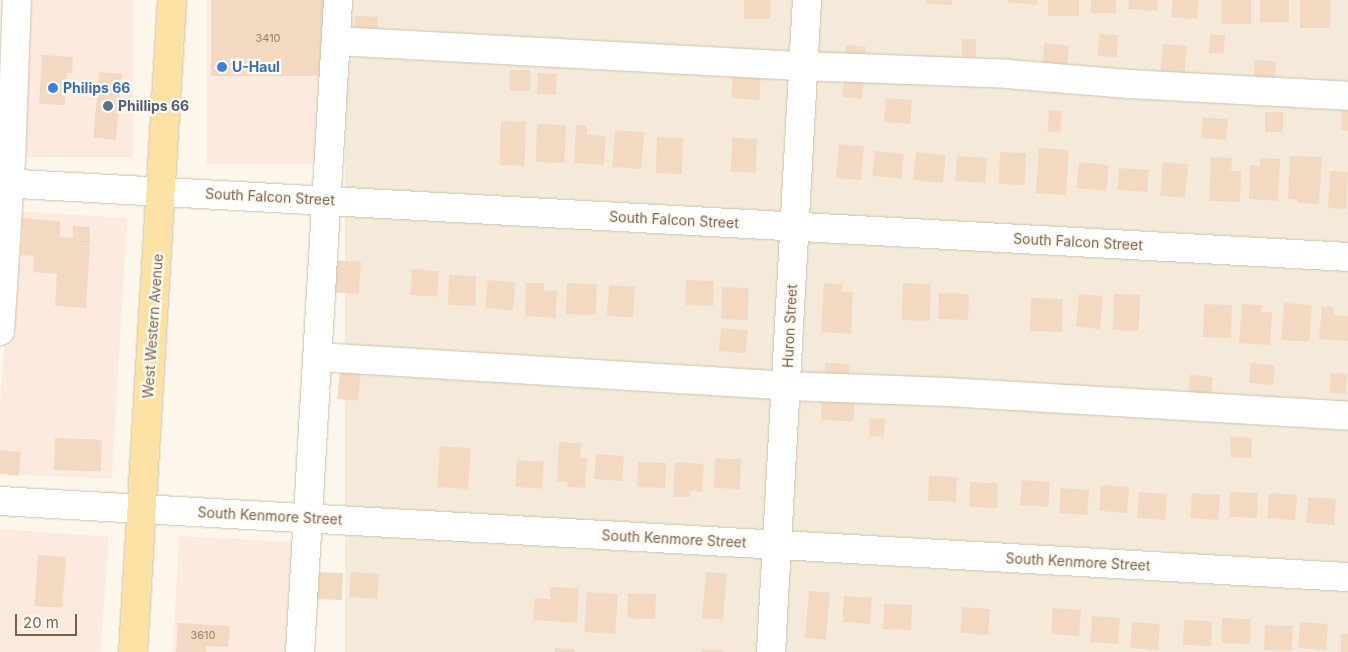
<!DOCTYPE html>
<style>
body{margin:0}
#map{position:relative;width:1348px;height:652px;overflow:hidden;background:#fdf7eb;font-family:Inter,sans-serif}
div>[style]{position:absolute}
[style*='--x']{left:calc(var(--x)*1px);top:calc(var(--y)*1px);width:calc(var(--w)*1px);rotate:calc(var(--a)*1deg)}
.residential>*{inset:0;background:#f5ead9;transform-origin:0 0}
.commercial>*{inset:0;background:#fdeadf;transform-origin:0 0}
.building>*{inset:0;background:#f3d9c2;transform-origin:0 0}
.roads{filter:drop-shadow(0 0 1px #d0c0af) drop-shadow(0 0 1px #d0c0af)}
.minor>*{height:28px;margin:-14px;padding:0 14px;transform-origin:14px;border-radius:14px;background:#fff}
.major>*{height:28px;margin:-14px;padding:0 14px;transform-origin:14px;border-radius:14px;background:#fbe1a4}
.dots>*{width:14px;height:14px;translate:-50% -50%;box-sizing:border-box;border:2px solid #fffbf2;border-radius:50%}
span{translate:-50% -50%;white-space:nowrap;text-align:center;line-height:1.15;-webkit-text-stroke:4.5px #fffbf2;paint-order:stroke}
.number-label{font-size:11px;color:#987e6a}
.number-label span{-webkit-text-stroke-width:0}
.shop-label{font-size:14px;color:#366cbe;font-weight:700}
.left{translate:0 -50%;text-align:left}
.service-label{font-size:14px;color:#4e5e75;font-weight:700}
.street-label{font-size:14px;color:#79604d}
.scale{position:absolute;left:15px;top:614px;width:62px;height:22px;box-sizing:border-box;border:2px solid #79604d;border-top:0;padding-left:6px;font-size:15px;line-height:18px;white-space:nowrap;color:#79604d;-webkit-text-stroke:4px #fffbf2;paint-order:stroke}
</style>
<div id="map">
<div class="residential">
<i style="left:345px;top:0;width:1003px;height:653px"></i>
</div>
<div class="commercial">
<i style="left:22px;top:0;width:111px;height:157px"></i>
<i style="left:207px;top:0;width:123px;height:164px"></i>
<i style="clip-path:polygon(13px 211px,127px 218px,112px 479px,0 474px,0 406px)"></i>
<i style="left:0;top:529px;width:109px;height:123px;rotate:4deg"></i>
<i style="left:179px;top:536px;width:118px;height:116px;rotate:3deg"></i>
</div>
<div class="building">
<i style="left:211px;top:0;width:119px;height:76px"></i>
<i style="left:744px;top:0;width:26px;height:19px"></i>
<i style="clip-path:polygon(927px 0,952px 0,952px 5px,926px 4px)"></i>
<i style="clip-path:polygon(1008px 0,1037px 0,1037px 5px,1008px 2px)"></i>
<i style="left:1048px;top:0;width:31px;height:16px"></i>
<i style="left:1091px;top:0;width:25px;height:13px"></i>
<i style="clip-path:polygon(1129px 0,1158px 0,1157px 11px,1128px 9px)"></i>
<i style="clip-path:polygon(1173px 0,1199px 0,1197px 19px,1171px 17px)"></i>
<i style="left:1222px;top:0;width:29px;height:24px"></i>
<i style="left:1260px;top:0;width:29px;height:22px"></i>
<i style="left:1300px;top:0;width:30px;height:28px"></i>
<i style="left:355px;top:16px;width:23px;height:20px;rotate:2deg"></i>
<i style="left:1099px;top:34px;width:19px;height:22px;rotate:3deg"></i>
<i style="left:1210px;top:34px;width:15px;height:19px;rotate:4deg"></i>
<i style="left:962px;top:39px;width:14px;height:18px"></i>
<i style="left:1044px;top:43px;width:25px;height:26px;rotate:5deg"></i>
<i style="left:1163px;top:44px;width:24px;height:37px;rotate:5deg"></i>
<i style="left:846px;top:45px;width:20px;height:16px;rotate:6deg"></i>
<i style="clip-path:polygon(42px 55px,73px 57px,72px 73px,67px 73px,65px 105px,39px 104px)"></i>
<i style="left:1255px;top:60px;width:21px;height:19px;rotate:3deg"></i>
<i style="left:510px;top:70px;width:20px;height:21px"></i>
<i style="left:99px;top:72px;width:23px;height:66px;rotate:5deg"></i>
<i style="left:538px;top:73px;width:19px;height:21px;rotate:3deg"></i>
<i style="left:733px;top:73px;width:28px;height:25px;rotate:4deg"></i>
<i style="left:844px;top:80px;width:20px;height:17px;rotate:6deg"></i>
<i style="left:886px;top:98px;width:26px;height:24px;rotate:4deg"></i>
<i style="left:1049px;top:110px;width:13px;height:22px;rotate:4deg"></i>
<i style="clip-path:polygon(1342px 110px,1348px 111px,1348px 131px,1341px 130px)"></i>
<i style="left:1265px;top:112px;width:18px;height:20px"></i>
<i style="left:1203px;top:117px;width:25px;height:21px;rotate:5deg"></i>
<i style="left:501px;top:121px;width:25px;height:44px;rotate:2deg"></i>
<i style="left:537px;top:124px;width:29px;height:38px;rotate:2deg"></i>
<i style="clip-path:polygon(576px 125px,587px 125px,587px 135px,606px 136px,604px 165px,574px 163px)"></i>
<i style="left:615px;top:130px;width:29px;height:37px;rotate:4deg"></i>
<i style="left:657px;top:137px;width:26px;height:36px;rotate:2deg"></i>
<i style="left:732px;top:138px;width:25px;height:34px;rotate:2deg"></i>
<i style="left:839px;top:144px;width:25px;height:34px;rotate:5deg"></i>
<i style="left:1039px;top:148px;width:30px;height:45px;rotate:4deg"></i>
<i style="left:875px;top:151px;width:29px;height:25px;rotate:6deg"></i>
<i style="left:916px;top:152px;width:30px;height:28px;rotate:6deg"></i>
<i style="left:1000px;top:152px;width:26px;height:32px;rotate:2deg"></i>
<i style="left:957px;top:156px;width:30px;height:25px;rotate:4deg"></i>
<i style="clip-path:polygon(1290px 156px,1322px 157px,1319px 204px,1298px 203px,1298px 200px,1288px 199px)"></i>
<i style="clip-path:polygon(1211px 157px,1232px 158px,1231px 171px,1241px 171px,1240px 202px,1209px 201px)"></i>
<i style="clip-path:polygon(1260px 158px,1280px 159px,1278px 201px,1249px 199px,1250px 165px,1260px 165px)"></i>
<i style="left:1079px;top:162px;width:30px;height:26px;rotate:6deg"></i>
<i style="left:1163px;top:162px;width:25px;height:34px;rotate:5deg"></i>
<i style="left:1119px;top:168px;width:30px;height:22px;rotate:4deg"></i>
<i style="left:1330px;top:171px;width:18px;height:37px;rotate:3deg"></i>
<i style="clip-path:polygon(23px 218px,60px 221px,60px 237px,73px 238px,73px 226px,90px 227px,90px 246px,74px 246px,90px 247px,86px 308px,55px 306px,57px 274px,33px 272px,34px 256px,21px 255px)"></i>
<i style="left:331px;top:260px;width:30px;height:32px;rotate:4deg"></i>
<i style="left:412px;top:269px;width:27px;height:26px;rotate:4deg"></i>
<i style="left:449px;top:275px;width:27px;height:30px;rotate:2deg"></i>
<i style="left:488px;top:280px;width:28px;height:28px;rotate:6deg"></i>
<i style="left:686px;top:280px;width:28px;height:25px;rotate:2deg"></i>
<i style="clip-path:polygon(526px 283px,544px 283px,544px 290px,557px 291px,556px 318px,525px 316px)"></i>
<i style="left:567px;top:283px;width:30px;height:31px;rotate:2deg"></i>
<i style="clip-path:polygon(824px 283px,843px 284px,842px 292px,853px 292px,851px 334px,821px 332px)"></i>
<i style="left:903px;top:283px;width:28px;height:37px;rotate:2deg"></i>
<i style="left:609px;top:285px;width:26px;height:31px;rotate:4deg"></i>
<i style="left:722px;top:287px;width:27px;height:32px;rotate:2deg"></i>
<i style="left:939px;top:293px;width:30px;height:26px;rotate:2deg"></i>
<i style="left:1079px;top:294px;width:24px;height:33px;rotate:5deg"></i>
<i style="left:1114px;top:294px;width:26px;height:36px;rotate:2deg"></i>
<i style="left:1031px;top:298px;width:32px;height:33px;rotate:2deg"></i>
<i style="left:1284px;top:303px;width:28px;height:37px;rotate:4deg"></i>
<i style="left:1204px;top:304px;width:28px;height:33px;rotate:2deg"></i>
<i style="clip-path:polygon(1242px 304px,1262px 305px,1261px 312px,1272px 312px,1270px 345px,1239px 343px)"></i>
<i style="clip-path:polygon(1322px 307px,1333px 307px,1333px 315px,1348px 316px,1348px 341px,1319px 339px)"></i>
<i style="left:721px;top:328px;width:27px;height:23px;rotate:6deg"></i>
<i style="left:825px;top:363px;width:24px;height:17px;rotate:2deg"></i>
<i style="left:1251px;top:363px;width:24px;height:20px;rotate:5deg"></i>
<i style="left:340px;top:369px;width:21px;height:30px;rotate:5deg"></i>
<i style="left:1331px;top:373px;width:16px;height:20px;rotate:4deg"></i>
<i style="left:1190px;top:375px;width:23px;height:24px;rotate:5deg"></i>
<i style="left:822px;top:397px;width:33px;height:23px;rotate:3deg"></i>
<i style="left:870px;top:418px;width:15px;height:18px;rotate:4deg"></i>
<i style="left:1231px;top:437px;width:21px;height:20px;rotate:3deg"></i>
<i style="left:55px;top:438px;width:47px;height:32px;rotate:2deg"></i>
<i style="clip-path:polygon(559px 442px,581px 443px,580px 458px,587px 458px,585px 488px,567px 487px,568px 482px,557px 482px)"></i>
<i style="left:440px;top:446px;width:31px;height:41px;rotate:4deg"></i>
<i style="left:0;top:450px;width:21px;height:24px;rotate:5deg"></i>
<i style="left:596px;top:454px;width:28px;height:25px;rotate:4deg"></i>
<i style="left:715px;top:458px;width:26px;height:30px;rotate:2deg"></i>
<i style="left:517px;top:460px;width:27px;height:27px;rotate:4deg"></i>
<i style="left:638px;top:462px;width:28px;height:25px;rotate:2deg"></i>
<i style="clip-path:polygon(675px 462px,704px 464px,702px 492px,690px 491px,690px 497px,673px 497px)"></i>
<i style="left:929px;top:476px;width:28px;height:25px;rotate:2deg"></i>
<i style="left:1022px;top:480px;width:28px;height:25px;rotate:4deg"></i>
<i style="left:970px;top:482px;width:28px;height:25px;rotate:2deg"></i>
<i style="left:1101px;top:485px;width:28px;height:26px;rotate:4deg"></i>
<i style="left:1061px;top:488px;width:28px;height:25px;rotate:4deg"></i>
<i style="left:1139px;top:492px;width:28px;height:26px;rotate:4deg"></i>
<i style="left:1230px;top:492px;width:28px;height:25px;rotate:2deg"></i>
<i style="left:1192px;top:493px;width:28px;height:25px;rotate:4deg"></i>
<i style="left:1269px;top:493px;width:28px;height:25px;rotate:4deg"></i>
<i style="left:1308px;top:497px;width:28px;height:26px;rotate:4deg"></i>
<i style="left:38px;top:555px;width:28px;height:51px;rotate:4deg"></i>
<i style="left:315px;top:572px;width:28px;height:27px;rotate:2deg"></i>
<i style="left:351px;top:572px;width:28px;height:25px;rotate:4deg"></i>
<i style="left:706px;top:572px;width:21px;height:46px;rotate:5deg"></i>
<i style="clip-path:polygon(550px 587px,579px 588px,577px 623px,533px 620px,535px 598px,550px 599px)"></i>
<i style="left:809px;top:591px;width:21px;height:47px;rotate:5deg"></i>
<i style="left:587px;top:592px;width:31px;height:40px;rotate:4deg"></i>
<i style="left:628px;top:593px;width:28px;height:25px;rotate:2deg"></i>
<i style="left:844px;top:596px;width:28px;height:26px;rotate:4deg"></i>
<i style="left:884px;top:604px;width:28px;height:25px;rotate:2deg"></i>
<i style="left:962px;top:607px;width:28px;height:26px;rotate:4deg"></i>
<i style="left:1053px;top:608px;width:28px;height:26px;rotate:4deg"></i>
<i style="left:1092px;top:616px;width:28px;height:26px;rotate:4deg"></i>
<i style="left:1222px;top:618px;width:29px;height:25px;rotate:2deg"></i>
<i style="left:1184px;top:620px;width:28px;height:25px;rotate:2deg"></i>
<i style="left:1132px;top:622px;width:28px;height:26px;rotate:4deg"></i>
<i style="left:1300px;top:622px;width:28px;height:26px;rotate:4deg"></i>
<i style="clip-path:polygon(178px 623px,230px 626px,228px 647px,206px 646px,206px 652px,176px 652px)"></i>
<i style="left:1265px;top:625px;width:28px;height:25px;rotate:2deg"></i>
<i style="left:1341px;top:634px;width:7px;height:18px"></i>
<i style="clip-path:polygon(555px 648px,575px 649px,574px 652px,555px 652px)"></i>
<i style="clip-path:polygon(702px 649px,723px 650px,723px 652px,701px 652px)"></i>
</div>
<div class="roads">
<div class="minor">
<i style="--x:336;--y:41;--w:468;--a:3.1"></i>
<i style="--x:803;--y:66;--w:204;--a:2.2"></i>
<i style="--x:1007;--y:74;--w:122;--a:4.7"></i>
<i style="--x:1129;--y:84;--w:219;--a:3.1"></i>
<i style="--x:0;--y:183;--w:1350;--a:3.14"></i>
<i style="--x:0;--y:331;--w:170;--a:-86.3"></i>
<i style="--x:11;--y:161;--w:161;--a:-87.9"></i>
<i style="--x:318;--y:357;--w:469;--a:3.5"></i>
<i style="--x:786;--y:386;--w:163;--a:2.1"></i>
<i style="--x:949;--y:392;--w:400;--a:3.4"></i>
<i style="--x:0;--y:501;--w:1350;--a:3.23"></i>
<i style="--x:300;--y:652;--w:653;--a:-86.66"></i>
<i style="--x:771;--y:652;--w:653;--a:-86.84"></i>
</div>
<div class="major">
<i style="--x:133;--y:652;--w:653;--a:-86.58"></i>
</div>
</div>
<div class="dots">
<i style="left:222px;top:67px;background:#3f7fe0"></i>
<i style="left:53px;top:88px;background:#3f7fe0"></i>
<i style="left:108px;top:106px;background:#5c6f8a"></i>
</div>
<div class="number-label">
<span style="left:268px;top:38px">3410</span>
<span style="left:203px;top:635px">3610</span>
</div>
<div class="shop-label">
<span class="left" style="left:232px;top:67px">U-Haul</span>
<span class="left" style="left:63px;top:88px">Philips 66</span>
</div>
<div class="service-label">
<span class="left" style="left:118px;top:106px">Phillips 66</span>
</div>
<div class="street-label">
<span style="left:270px;top:197px;rotate:3deg">South Falcon Street</span>
<span style="left:674px;top:220px;rotate:3deg">South Falcon Street</span>
<span style="left:1078px;top:242px;rotate:3deg">South Falcon Street</span>
<span style="left:153px;top:326px;rotate:-86deg">West Western Avenue</span>
<span style="left:790px;top:326px;rotate:-87deg">Huron Street</span>
<span style="left:270px;top:516px;rotate:3deg">South Kenmore Street</span>
<span style="left:674px;top:539px;rotate:3deg">South Kenmore Street</span>
<span style="left:1078px;top:562px;rotate:3deg">South Kenmore Street</span>
</div>
<div class="scale">20 m</div>
</div>
